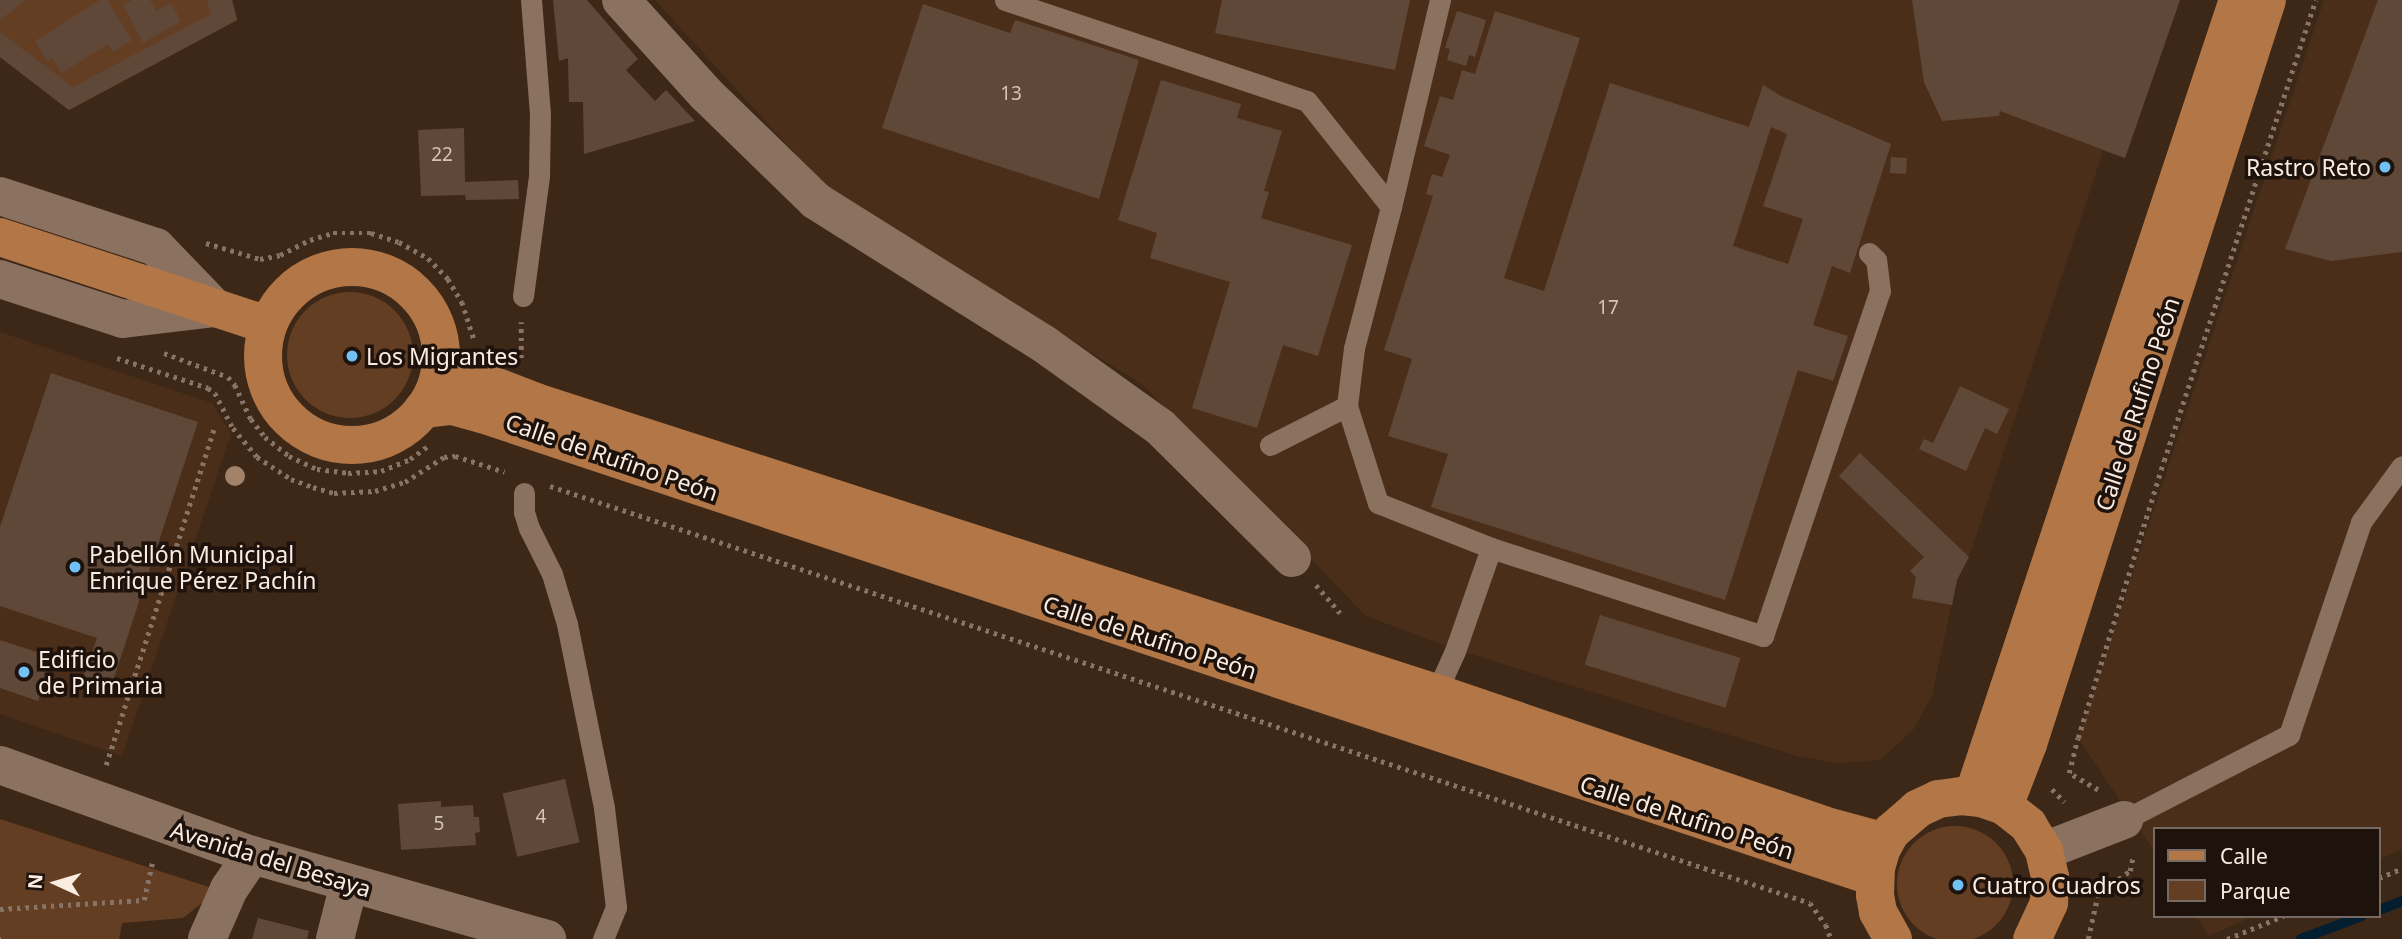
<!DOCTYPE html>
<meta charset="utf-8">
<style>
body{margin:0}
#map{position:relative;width:2402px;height:939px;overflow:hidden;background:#3d2818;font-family:"Noto Sans",sans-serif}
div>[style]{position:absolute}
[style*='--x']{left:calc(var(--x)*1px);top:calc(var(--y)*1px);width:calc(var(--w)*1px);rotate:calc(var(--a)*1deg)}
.built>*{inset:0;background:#4a2e1a}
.green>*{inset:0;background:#643e23}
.round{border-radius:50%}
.stream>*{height:10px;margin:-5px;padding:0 5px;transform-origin:5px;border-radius:5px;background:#031f2f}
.building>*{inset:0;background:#604838;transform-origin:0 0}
.path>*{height:4.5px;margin-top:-2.25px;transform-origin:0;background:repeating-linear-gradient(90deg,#877467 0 3.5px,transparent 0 8.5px)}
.service>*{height:21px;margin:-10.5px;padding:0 10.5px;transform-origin:10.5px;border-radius:10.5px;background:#8b7160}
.minor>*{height:38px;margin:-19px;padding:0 19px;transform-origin:19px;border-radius:19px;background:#8b7160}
.primary>*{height:38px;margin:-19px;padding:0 19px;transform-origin:19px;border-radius:19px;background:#b27647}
.primary>.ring{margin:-19px;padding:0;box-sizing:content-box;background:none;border:38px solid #b27647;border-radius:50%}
.trees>*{width:20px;height:20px;margin:-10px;border-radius:50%;background:#a3826a}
.dots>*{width:19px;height:19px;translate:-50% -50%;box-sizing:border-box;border:4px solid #1d130c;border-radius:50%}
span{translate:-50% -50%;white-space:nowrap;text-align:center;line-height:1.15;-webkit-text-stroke:7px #1d130c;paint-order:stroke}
.number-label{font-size:19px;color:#d4c3b8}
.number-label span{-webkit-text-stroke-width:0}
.poi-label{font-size:23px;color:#fbece2}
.right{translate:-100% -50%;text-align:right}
.left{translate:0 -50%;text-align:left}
.street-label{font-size:23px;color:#fbece2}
.legend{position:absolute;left:2153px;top:827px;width:228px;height:91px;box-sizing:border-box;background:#1d130c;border:2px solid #766a62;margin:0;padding:9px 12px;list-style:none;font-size:21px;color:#fbece2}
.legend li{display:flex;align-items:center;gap:14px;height:35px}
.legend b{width:35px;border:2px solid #766a62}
.north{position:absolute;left:21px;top:848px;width:70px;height:70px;-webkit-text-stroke:5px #1d130c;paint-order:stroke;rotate:274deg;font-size:19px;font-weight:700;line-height:28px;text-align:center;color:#fbece2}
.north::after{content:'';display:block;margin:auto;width:24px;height:32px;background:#fbece2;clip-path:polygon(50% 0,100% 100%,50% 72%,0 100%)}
</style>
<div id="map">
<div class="built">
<i style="clip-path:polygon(655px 0,2180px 0,2125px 158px,2103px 151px,1969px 557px,1957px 580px,1932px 695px,1913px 730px,1880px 760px,1836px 763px,1797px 756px,1455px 649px,1366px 616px,1143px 385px,822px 183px)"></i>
<i style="clip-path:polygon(2324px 0,2402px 0,2402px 849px,2379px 859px,2379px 829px,2155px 829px,2155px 852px,2078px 738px)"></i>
<i style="clip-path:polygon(0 332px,212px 403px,231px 434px,122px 756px,0 714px)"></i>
<i style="clip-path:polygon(2196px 916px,2253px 916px,2209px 936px)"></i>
</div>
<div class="green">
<i style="clip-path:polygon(0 0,232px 0,237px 20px,69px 110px,0 57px)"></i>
<i class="round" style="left:287px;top:292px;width:126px;height:126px"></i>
<i style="clip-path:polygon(0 819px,147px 867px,218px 890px,183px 918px,122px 923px,119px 939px,0 939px)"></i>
<i class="round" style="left:1897px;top:826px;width:116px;height:116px"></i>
</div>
<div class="stream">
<i style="--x:2379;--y:910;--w:25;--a:-21"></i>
<i style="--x:2301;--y:939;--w:65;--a:-20.7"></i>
</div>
<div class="building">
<i style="clip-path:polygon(0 0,26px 0,0 20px)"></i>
<i style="clip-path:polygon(100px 0,107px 0,132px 40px,113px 52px,108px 44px,62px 73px,52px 58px,47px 61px,35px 41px)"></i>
<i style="clip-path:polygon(133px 0,150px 0,156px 11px,171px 3px,181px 21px,143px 43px,123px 5px)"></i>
<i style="clip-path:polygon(207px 0,232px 0,237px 20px,69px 110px,0 57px,0 32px,73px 87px,211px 14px)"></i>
<i style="clip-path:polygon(553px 0,587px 0,638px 59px,626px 70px,655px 101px,666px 90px,695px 121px,584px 154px,583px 102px,569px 102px,568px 58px,559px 61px)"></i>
<i style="clip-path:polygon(1222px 0,1410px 0,1395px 70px,1215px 33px)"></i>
<i style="clip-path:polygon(1912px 0,2180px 0,2125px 158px,2000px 111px,1999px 116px,1942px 121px,1924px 82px)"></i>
<i style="clip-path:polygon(2378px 0,2402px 0,2402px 252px,2331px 261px,2285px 249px)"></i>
<i style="clip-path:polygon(923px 4px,1010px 33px,1015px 20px,1139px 60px,1099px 199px,882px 128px)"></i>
<i style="clip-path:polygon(1457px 11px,1486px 20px,1475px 57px,1469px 55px,1466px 66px,1447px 60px,1450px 49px,1445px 48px)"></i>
<i style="clip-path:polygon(evenodd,1495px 11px,1580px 38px,1504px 278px,1544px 291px,1610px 83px,1749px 127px,1763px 85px,1781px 96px,1891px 144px,1850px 273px,1832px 266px,1813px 325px,1848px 336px,1833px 381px,1798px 370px,1725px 600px,1431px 507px,1448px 454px,1388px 436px,1412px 359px,1384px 350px,1433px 196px,1426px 194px,1432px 174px,1442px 177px,1450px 155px,1424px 146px,1440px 96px,1453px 100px,1462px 70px,1475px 74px,1495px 11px,1771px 127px,1787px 134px,1763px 206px,1803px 219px,1788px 264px,1733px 246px,1771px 127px)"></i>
<i style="clip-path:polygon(1161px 80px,1241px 104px,1237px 118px,1282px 131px,1264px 191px,1269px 192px,1261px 218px,1352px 245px,1318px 356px,1283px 345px,1257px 428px,1192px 408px,1230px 282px,1150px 258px,1157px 233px,1118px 220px)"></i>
<i style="clip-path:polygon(464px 128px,465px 182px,518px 180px,519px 199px,466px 200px,465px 195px,421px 196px,418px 130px)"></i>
<i style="left:1891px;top:157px;width:16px;height:16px;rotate:4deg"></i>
<i style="clip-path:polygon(51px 373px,198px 422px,111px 687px,83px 678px,97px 638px,0 606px,0 527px)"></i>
<i style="clip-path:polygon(1960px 386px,2009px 409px,1997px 434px,1985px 428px,1966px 471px,1919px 449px,1924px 439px,1933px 443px)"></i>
<i style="clip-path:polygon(1860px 453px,1969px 557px,1957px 580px,1952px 605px,1912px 598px,1916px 577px,1910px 571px,1924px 557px,1839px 476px)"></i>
<i style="left:1600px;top:615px;width:147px;height:52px;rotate:17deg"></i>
<i style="clip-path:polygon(0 640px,52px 657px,38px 701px,0 688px)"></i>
<i style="left:565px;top:779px;width:65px;height:64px;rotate:77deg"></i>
<i style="clip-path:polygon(441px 801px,441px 807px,473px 805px,474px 817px,479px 817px,480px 832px,475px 833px,476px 845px,401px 850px,398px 804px)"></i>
<i style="clip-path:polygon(258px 918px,309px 931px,307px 939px,252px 939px)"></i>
</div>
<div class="path">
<i style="--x:206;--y:243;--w:56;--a:16.5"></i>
<i style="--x:260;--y:259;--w:20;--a:-11"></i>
<i style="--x:280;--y:255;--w:34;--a:-27"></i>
<i style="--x:310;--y:240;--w:24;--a:-17"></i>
<i style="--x:333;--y:233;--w:38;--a:0"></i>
<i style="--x:371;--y:233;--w:29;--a:18"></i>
<i style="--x:399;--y:242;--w:33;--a:29"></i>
<i style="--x:428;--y:258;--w:29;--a:46"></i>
<i style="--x:448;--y:279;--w:27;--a:59"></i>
<i style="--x:462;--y:302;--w:39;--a:72"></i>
<i style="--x:164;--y:353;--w:68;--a:20.6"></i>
<i style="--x:228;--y:377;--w:11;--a:49"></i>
<i style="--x:235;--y:385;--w:38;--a:65"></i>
<i style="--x:251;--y:419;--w:23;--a:52"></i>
<i style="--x:265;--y:437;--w:31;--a:38"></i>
<i style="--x:289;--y:456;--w:31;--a:25"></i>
<i style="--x:317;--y:469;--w:31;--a:7"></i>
<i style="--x:348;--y:473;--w:33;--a:-3"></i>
<i style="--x:381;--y:471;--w:31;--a:-22"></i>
<i style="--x:410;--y:459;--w:22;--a:-36"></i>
<i style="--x:117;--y:358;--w:96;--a:18.2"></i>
<i style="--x:208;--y:388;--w:9;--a:36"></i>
<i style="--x:215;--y:393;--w:39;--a:63"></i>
<i style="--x:233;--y:428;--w:38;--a:50"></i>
<i style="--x:257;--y:457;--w:40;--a:32.9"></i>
<i style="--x:291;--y:479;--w:23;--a:20"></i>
<i style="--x:313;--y:487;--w:22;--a:16"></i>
<i style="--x:334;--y:493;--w:41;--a:-2.8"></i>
<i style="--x:375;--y:491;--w:31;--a:-17"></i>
<i style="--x:405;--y:482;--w:46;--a:-32.7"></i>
<i style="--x:444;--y:457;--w:11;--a:-5"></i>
<i style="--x:455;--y:456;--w:52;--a:17.7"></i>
<i style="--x:521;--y:358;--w:36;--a:-90"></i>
<i style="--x:550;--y:486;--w:1327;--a:18.31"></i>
<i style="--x:1810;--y:903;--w:27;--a:54"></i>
<i style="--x:1826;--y:925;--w:15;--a:70"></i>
<i style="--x:1316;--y:585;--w:37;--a:49"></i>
<i style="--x:106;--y:765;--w:356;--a:-72.2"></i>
<i style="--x:2052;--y:789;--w:18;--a:45"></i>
<i style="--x:2098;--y:790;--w:34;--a:-150"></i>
<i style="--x:2069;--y:773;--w:36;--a:-76"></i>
<i style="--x:2078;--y:738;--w:290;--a:-72.8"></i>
<i style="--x:2164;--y:461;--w:485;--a:-71.8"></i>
<i style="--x:2379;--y:878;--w:25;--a:-23"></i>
<i style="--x:0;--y:909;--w:144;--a:-3.6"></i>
<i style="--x:144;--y:900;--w:42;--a:-77.6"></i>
<i style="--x:0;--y:939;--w:1;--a:0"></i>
<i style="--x:2088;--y:939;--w:46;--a:-77.5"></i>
<i style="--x:2098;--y:894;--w:39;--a:-36"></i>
<i style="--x:2130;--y:871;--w:15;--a:-79"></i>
<i style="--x:2227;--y:939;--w:61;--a:-22.3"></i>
</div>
<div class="service">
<i style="--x:1005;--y:0;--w:318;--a:18.5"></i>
<i style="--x:1307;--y:101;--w:135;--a:51.6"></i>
<i style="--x:1391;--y:207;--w:146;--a:104.7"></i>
<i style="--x:1354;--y:348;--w:58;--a:96.9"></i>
<i style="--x:1347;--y:406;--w:102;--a:72.3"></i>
<i style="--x:1378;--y:503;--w:122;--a:21.7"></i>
<i style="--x:1391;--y:207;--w:213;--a:-76.7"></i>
<i style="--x:523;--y:296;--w:121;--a:-82.4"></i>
<i style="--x:539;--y:176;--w:62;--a:-89.1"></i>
<i style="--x:540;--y:114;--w:114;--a:-94.5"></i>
<i style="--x:1270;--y:445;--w:86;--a:-26.9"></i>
<i style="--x:524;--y:493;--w:19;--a:90"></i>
<i style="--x:524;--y:512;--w:17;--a:73"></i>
<i style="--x:529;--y:528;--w:51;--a:63.4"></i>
<i style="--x:552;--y:574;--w:52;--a:73.3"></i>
<i style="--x:567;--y:624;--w:188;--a:78.6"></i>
<i style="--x:604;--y:808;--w:100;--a:83.1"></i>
<i style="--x:616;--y:907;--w:35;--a:112"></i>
<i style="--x:1436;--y:693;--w:46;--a:-65.7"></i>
<i style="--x:1455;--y:651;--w:109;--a:-70.7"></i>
<i style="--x:1491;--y:548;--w:286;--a:17.9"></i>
<i style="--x:1763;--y:636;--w:364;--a:-71.3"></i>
<i style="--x:1880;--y:291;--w:31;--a:-97"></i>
<i style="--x:1876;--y:260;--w:10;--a:-135"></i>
<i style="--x:2124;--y:820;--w:186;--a:-27.3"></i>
<i style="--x:2289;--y:735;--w:225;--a:-71.3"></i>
<i style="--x:2361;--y:522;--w:69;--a:-53.8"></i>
</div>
<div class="minor">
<i style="--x:621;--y:0;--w:127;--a:47.9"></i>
<i style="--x:706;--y:94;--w:153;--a:44.2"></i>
<i style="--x:816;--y:201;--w:269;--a:32.1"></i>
<i style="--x:1044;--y:344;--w:143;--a:35.6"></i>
<i style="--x:1160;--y:427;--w:186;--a:44.8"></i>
<i style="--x:0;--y:196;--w:164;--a:18.1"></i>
<i style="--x:156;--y:247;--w:85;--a:46"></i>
<i style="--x:0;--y:279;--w:129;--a:18"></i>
<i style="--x:123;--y:319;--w:93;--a:-6.8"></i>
<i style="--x:0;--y:765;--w:268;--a:19.7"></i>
<i style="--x:252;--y:855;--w:307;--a:15.9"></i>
<i style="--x:2044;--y:851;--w:86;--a:-21.2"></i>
<i style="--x:207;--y:939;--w:55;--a:-66.3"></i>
<i style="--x:229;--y:889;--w:41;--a:-55.9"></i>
<i style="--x:335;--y:939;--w:57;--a:-75.7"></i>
</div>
<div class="primary">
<i style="--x:0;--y:237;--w:282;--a:18.2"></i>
<i class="ring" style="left:263px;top:267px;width:140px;height:140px"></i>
<i style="--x:441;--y:365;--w:102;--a:21.3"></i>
<i style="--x:536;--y:402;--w:946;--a:17.92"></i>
<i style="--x:1436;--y:693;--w:409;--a:18.8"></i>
<i style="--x:1823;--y:825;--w:64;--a:15.3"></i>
<i style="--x:423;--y:409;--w:29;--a:-6"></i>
<i style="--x:452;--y:406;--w:31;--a:15"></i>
<i style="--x:482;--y:414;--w:1467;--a:18.4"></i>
<i style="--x:1973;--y:796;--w:839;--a:-71.59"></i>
<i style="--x:2004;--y:806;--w:66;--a:-68.8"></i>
<i style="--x:2028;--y:744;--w:781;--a:-72.19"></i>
<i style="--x:1893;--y:939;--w:31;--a:-119"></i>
<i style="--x:1878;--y:912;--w:17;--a:-100"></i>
<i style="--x:1875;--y:895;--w:27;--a:-88"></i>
<i style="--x:1876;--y:868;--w:19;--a:-74"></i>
<i style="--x:1881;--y:850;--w:21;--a:-61"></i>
<i style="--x:1891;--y:832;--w:35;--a:-41"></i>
<i style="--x:1917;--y:809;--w:23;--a:-25"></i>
<i style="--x:1938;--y:799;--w:23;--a:-7"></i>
<i style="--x:1961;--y:796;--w:20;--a:6"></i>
<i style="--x:1981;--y:798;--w:24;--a:19"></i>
<i style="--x:2004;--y:806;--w:31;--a:38"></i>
<i style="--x:2028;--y:825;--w:31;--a:58"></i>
<i style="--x:2044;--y:851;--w:27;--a:77"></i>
<i style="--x:2050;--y:877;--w:26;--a:92"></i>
<i style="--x:2049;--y:903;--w:40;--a:115"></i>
</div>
<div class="trees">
<i style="left:235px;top:476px"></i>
</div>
<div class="dots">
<i style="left:2385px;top:167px;background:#71c1f5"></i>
<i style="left:352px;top:356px;background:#71c1f5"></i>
<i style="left:75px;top:567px;background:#71c1f5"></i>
<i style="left:24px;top:672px;background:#71c1f5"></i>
<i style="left:1958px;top:885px;background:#71c1f5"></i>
</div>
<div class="number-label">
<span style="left:1011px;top:94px">13</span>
<span style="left:442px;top:155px">22</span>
<span style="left:1608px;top:308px">17</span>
<span style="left:541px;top:817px">4</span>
<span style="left:439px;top:824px">5</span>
</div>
<div class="poi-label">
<span class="right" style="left:2371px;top:167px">Rastro Reto</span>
<span class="left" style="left:366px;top:356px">Los Migrantes</span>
<span class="left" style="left:89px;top:567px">Pabellón Municipal<br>Enrique Pérez Pachín</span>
<span class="left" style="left:38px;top:672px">Edificio<br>de Primaria</span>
<span class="left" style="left:1972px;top:885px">Cuatro Cuadros</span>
</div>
<div class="street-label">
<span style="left:2137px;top:404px;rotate:-72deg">Calle de Rufino Peón</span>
<span style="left:612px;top:457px;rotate:19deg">Calle de Rufino Peón</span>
<span style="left:1150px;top:637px;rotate:18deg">Calle de Rufino Peón</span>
<span style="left:1687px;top:817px;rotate:18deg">Calle de Rufino Peón</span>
<span style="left:271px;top:859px;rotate:17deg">Avenida del Besaya</span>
</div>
<ul class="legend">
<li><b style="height:9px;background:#b27647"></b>Calle</li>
<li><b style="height:19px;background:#643e23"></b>Parque</li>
</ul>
<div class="north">N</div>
</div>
